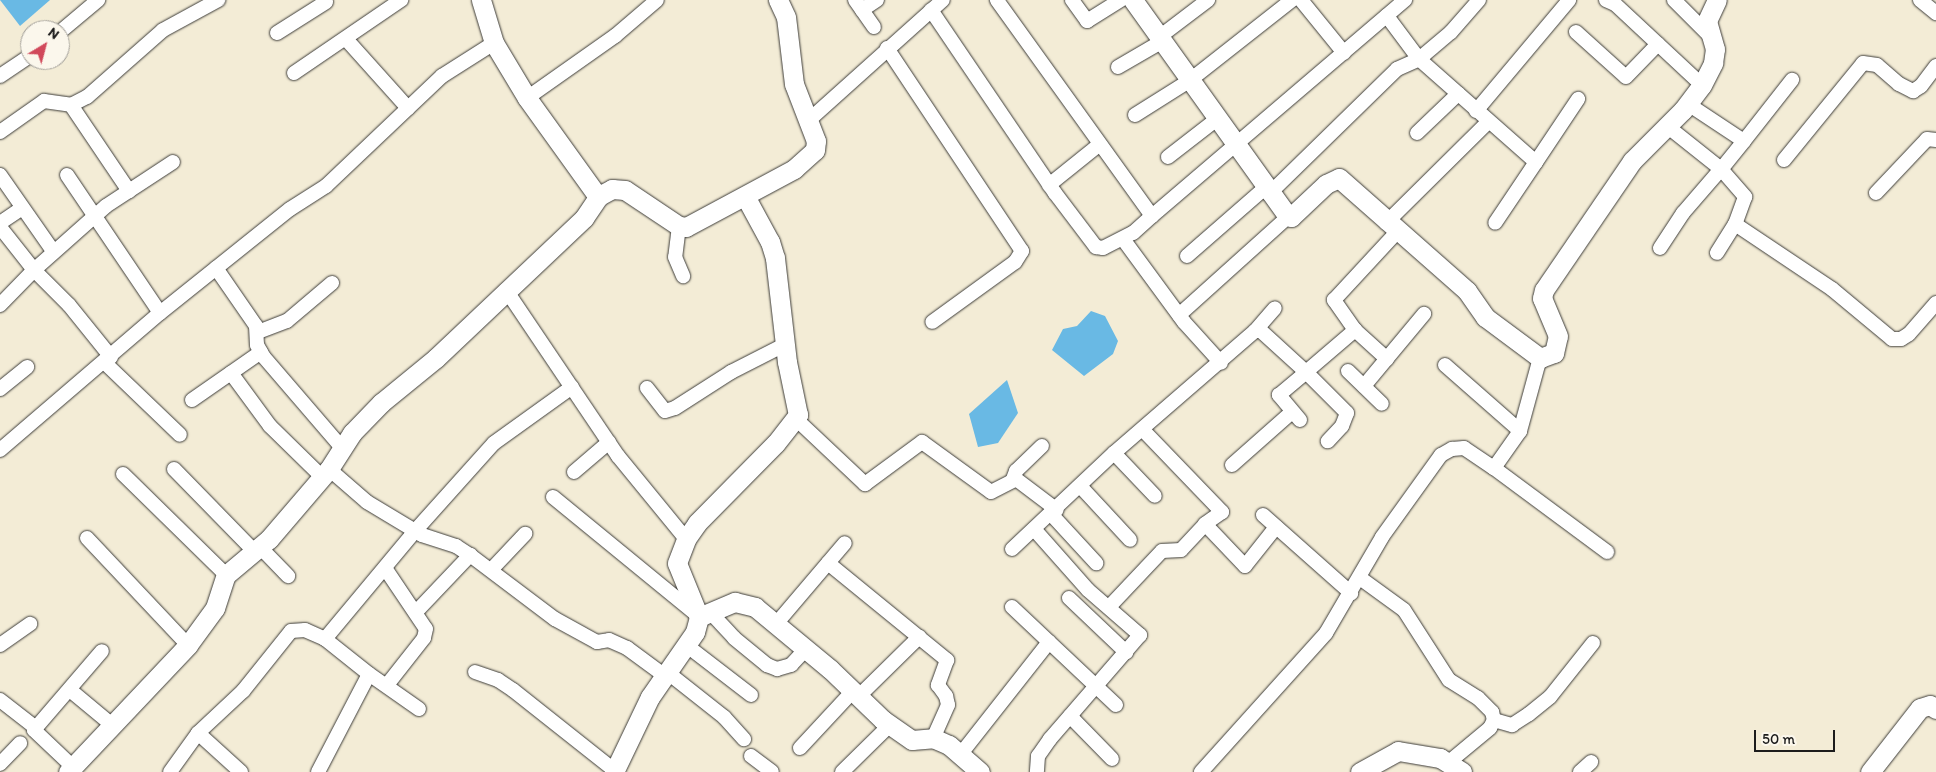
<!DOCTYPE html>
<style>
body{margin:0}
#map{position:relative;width:1936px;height:772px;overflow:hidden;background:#f3ecd6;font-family:Itim,sans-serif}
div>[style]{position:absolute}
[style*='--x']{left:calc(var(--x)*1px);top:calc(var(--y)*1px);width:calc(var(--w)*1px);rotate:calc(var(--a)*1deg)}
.water>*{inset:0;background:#69b9e4}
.roads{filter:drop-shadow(0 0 1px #3c3b38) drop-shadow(0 0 1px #3c3b38)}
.street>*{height:14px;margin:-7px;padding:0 7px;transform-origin:7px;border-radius:7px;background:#fff}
.secondary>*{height:19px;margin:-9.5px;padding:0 9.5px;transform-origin:9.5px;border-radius:9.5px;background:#fff}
span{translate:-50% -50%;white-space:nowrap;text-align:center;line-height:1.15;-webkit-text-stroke:4px #fbf7ec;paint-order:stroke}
.north{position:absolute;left:20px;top:20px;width:50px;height:50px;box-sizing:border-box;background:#fbf7ec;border:1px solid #a29f99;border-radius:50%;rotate:37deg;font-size:14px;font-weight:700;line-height:20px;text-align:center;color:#1c1c1c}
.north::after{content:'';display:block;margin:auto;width:18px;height:22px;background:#d1495b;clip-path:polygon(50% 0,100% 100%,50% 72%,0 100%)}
.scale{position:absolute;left:1754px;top:730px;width:81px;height:22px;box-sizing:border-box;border:2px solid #1c1c1c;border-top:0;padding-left:6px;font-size:15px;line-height:18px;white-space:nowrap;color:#1c1c1c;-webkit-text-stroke:4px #fbf7ec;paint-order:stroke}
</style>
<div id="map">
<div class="water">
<i style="clip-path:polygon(0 0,50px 0,20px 26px)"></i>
<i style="clip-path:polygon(1091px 311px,1105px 316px,1118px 341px,1113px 354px,1084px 376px,1052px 350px,1063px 329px,1077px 326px)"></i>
<i style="clip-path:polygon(1007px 380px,1018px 413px,998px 443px,978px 447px,969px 414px)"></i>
</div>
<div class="roads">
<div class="street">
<i style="--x:855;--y:0;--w:33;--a:55"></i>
<i style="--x:1072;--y:0;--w:26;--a:54"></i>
<i style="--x:1087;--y:21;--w:40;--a:-32"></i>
<i style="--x:1301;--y:0;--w:68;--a:50.9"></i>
<i style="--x:1479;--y:0;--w:43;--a:131.2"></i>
<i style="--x:1451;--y:32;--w:42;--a:139.8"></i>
<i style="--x:1419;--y:59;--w:156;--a:41.4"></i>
<i style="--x:1536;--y:162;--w:73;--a:123.9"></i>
<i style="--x:1606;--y:0;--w:10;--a:24"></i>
<i style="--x:1615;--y:4;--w:119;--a:43"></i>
<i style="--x:1674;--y:0;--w:52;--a:45"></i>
<i style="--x:1920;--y:0;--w:21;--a:39"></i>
<i style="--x:862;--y:10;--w:18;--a:-34"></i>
<i style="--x:931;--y:10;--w:221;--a:55.9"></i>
<i style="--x:1055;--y:193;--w:68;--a:52.8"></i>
<i style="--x:1096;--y:247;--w:7;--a:8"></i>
<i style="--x:1103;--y:248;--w:34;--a:-27"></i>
<i style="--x:1133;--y:233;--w:25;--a:-42"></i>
<i style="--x:1152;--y:216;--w:266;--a:-125.7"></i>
<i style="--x:60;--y:32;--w:50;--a:-40.1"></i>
<i style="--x:1576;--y:32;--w:67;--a:42"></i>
<i style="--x:1626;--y:77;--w:46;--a:-45.9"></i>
<i style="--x:277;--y:33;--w:58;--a:-32.3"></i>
<i style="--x:1158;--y:38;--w:63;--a:-37.2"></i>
<i style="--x:346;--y:39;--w:93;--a:48.1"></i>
<i style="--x:887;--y:48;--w:244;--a:56.4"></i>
<i style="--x:1022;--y:251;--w:13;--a:122"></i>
<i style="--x:1015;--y:262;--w:102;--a:144.1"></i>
<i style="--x:1118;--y:67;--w:50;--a:-30.2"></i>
<i style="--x:294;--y:73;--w:130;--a:-34.3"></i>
<i style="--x:0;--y:76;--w:36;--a:-34"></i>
<i style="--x:527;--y:98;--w:108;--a:-35.2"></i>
<i style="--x:615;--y:36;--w:55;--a:-40.6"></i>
<i style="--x:1688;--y:104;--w:67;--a:33.5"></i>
<i style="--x:1744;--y:141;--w:36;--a:129"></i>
<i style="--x:1721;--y:169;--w:37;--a:49"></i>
<i style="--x:1745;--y:197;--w:29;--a:110"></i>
<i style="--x:1735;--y:224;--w:34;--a:122"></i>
<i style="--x:71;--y:105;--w:104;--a:56"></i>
<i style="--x:1476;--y:111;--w:145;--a:-50"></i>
<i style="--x:1135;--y:115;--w:64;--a:-32.2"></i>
<i style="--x:1189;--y:81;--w:131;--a:-38.2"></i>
<i style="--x:808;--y:121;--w:181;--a:-41.9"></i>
<i style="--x:0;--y:132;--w:54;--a:-35.2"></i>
<i style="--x:44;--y:101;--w:27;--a:8"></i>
<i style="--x:71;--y:105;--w:18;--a:-27"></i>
<i style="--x:87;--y:97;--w:101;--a:-41.4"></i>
<i style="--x:163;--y:30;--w:63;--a:-28.6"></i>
<i style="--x:1417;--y:133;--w:57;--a:-43.6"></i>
<i style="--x:1744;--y:141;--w:78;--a:-51.8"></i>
<i style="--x:1168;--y:157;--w:62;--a:-37.8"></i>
<i style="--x:1784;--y:160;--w:125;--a:-50.8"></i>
<i style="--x:1863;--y:63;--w:14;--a:8"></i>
<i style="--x:1877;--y:65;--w:29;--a:41"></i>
<i style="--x:1899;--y:84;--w:16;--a:27"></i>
<i style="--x:1913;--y:91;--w:9;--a:-32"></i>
<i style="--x:1921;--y:86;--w:25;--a:-53"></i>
<i style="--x:1536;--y:162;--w:76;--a:-56.3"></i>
<i style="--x:0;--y:175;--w:93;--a:55.1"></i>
<i style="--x:67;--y:175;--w:166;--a:56"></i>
<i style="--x:1049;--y:185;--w:65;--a:-38.8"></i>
<i style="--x:1876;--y:193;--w:74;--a:-46.6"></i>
<i style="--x:1927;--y:139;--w:9;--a:6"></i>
<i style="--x:1269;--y:194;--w:179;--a:-44.3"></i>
<i style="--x:1397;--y:69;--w:24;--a:-24"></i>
<i style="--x:1419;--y:59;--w:54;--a:-126.7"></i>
<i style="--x:1152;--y:216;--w:333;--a:-40.5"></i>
<i style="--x:0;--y:223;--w:27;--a:-34"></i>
<i style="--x:1386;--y:223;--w:144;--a:-44.7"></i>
<i style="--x:1735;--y:224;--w:117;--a:33.8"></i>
<i style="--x:1832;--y:289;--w:78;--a:39.8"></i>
<i style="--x:1892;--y:339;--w:9;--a:0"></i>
<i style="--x:1901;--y:339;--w:9;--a:-32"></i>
<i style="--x:1909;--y:334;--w:41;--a:-48.9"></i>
<i style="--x:679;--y:226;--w:31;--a:97"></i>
<i style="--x:675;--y:257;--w:21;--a:67"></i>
<i style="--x:0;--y:227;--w:55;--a:51.7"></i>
<i style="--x:34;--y:270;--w:49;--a:134.2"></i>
<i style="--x:1123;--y:239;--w:103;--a:53.7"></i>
<i style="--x:1184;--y:322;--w:55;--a:47.9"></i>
<i style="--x:1660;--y:248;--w:42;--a:-56.7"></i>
<i style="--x:1683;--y:213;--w:58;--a:-49.2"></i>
<i style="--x:1721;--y:169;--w:69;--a:-141.5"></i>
<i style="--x:1187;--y:256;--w:103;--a:-41.1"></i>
<i style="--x:216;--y:268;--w:70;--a:55.4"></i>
<i style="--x:256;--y:326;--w:19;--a:87"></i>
<i style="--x:257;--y:345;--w:13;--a:61"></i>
<i style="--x:263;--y:356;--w:121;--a:49.3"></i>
<i style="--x:506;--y:290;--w:200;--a:56"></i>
<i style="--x:618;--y:456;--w:107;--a:50.7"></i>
<i style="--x:1179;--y:315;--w:147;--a:-42"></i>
<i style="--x:1255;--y:331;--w:30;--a:-49"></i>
<i style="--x:258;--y:332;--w:31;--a:-21"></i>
<i style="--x:287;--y:321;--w:59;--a:-40.2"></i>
<i style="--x:111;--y:357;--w:67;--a:-128.9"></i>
<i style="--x:69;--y:305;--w:49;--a:-135"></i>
<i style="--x:34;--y:270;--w:96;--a:-41.6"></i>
<i style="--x:106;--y:206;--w:80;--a:-33.3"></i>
<i style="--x:1387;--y:359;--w:43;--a:-137.8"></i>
<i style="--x:1355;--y:330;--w:37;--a:-125"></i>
<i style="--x:1334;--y:300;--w:93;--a:-47.2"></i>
<i style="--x:104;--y:362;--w:105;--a:43.8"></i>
<i style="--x:1445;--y:365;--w:100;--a:41.3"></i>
<i style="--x:1348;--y:371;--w:47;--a:44.1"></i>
<i style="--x:231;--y:373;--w:66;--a:53.7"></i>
<i style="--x:270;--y:426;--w:73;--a:44.4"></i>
<i style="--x:1364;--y:386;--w:94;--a:-50.2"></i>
<i style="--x:647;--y:388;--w:29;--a:52"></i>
<i style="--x:665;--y:411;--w:10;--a:-17"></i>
<i style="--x:675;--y:408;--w:67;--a:-32.7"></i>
<i style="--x:731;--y:372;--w:62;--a:-27"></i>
<i style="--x:0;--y:389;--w:35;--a:-39"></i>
<i style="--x:192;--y:400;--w:84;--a:-34.8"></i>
<i style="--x:796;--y:419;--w:95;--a:43.3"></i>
<i style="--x:865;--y:484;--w:71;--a:-36.4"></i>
<i style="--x:922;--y:442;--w:85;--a:35.9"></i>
<i style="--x:991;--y:492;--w:28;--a:-27"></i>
<i style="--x:1016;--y:479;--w:51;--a:37.1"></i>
<i style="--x:1300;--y:420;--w:33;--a:-130"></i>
<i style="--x:1279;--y:395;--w:35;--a:-40"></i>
<i style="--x:1306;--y:372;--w:58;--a:45"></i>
<i style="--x:1347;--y:413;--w:14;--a:111"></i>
<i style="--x:1342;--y:426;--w:21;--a:133"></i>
<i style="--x:1143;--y:430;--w:114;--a:46.1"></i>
<i style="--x:1222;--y:512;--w:21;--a:145"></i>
<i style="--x:0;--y:450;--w:211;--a:-40.6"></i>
<i style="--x:160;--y:313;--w:166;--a:-38.7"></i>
<i style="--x:290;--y:209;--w:43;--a:-32.6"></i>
<i style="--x:326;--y:186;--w:160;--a:-43.5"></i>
<i style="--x:442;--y:76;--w:62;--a:-32.4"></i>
<i style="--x:1114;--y:453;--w:59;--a:46.4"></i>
<i style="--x:1232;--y:465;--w:80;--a:-41.5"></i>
<i style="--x:1494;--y:468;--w:141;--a:36.6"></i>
<i style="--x:174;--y:469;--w:113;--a:45.7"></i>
<i style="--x:329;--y:469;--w:50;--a:41"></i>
<i style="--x:367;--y:502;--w:64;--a:31"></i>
<i style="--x:422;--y:535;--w:36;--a:18"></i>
<i style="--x:456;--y:546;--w:17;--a:33"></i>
<i style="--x:470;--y:555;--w:106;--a:37"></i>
<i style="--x:555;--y:619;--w:48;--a:28.7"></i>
<i style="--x:597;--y:642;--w:12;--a:-9"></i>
<i style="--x:609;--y:640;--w:20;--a:24"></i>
<i style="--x:627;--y:648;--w:47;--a:36.4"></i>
<i style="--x:574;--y:472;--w:46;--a:-40.6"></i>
<i style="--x:123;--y:474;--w:144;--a:44.4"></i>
<i style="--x:1013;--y:479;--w:9;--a:-69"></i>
<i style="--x:1016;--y:471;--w:36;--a:-44"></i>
<i style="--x:1081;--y:487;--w:72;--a:47.2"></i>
<i style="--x:553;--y:497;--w:186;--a:39.3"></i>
<i style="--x:1051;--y:514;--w:67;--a:47.4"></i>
<i style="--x:1263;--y:515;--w:118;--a:41.6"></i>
<i style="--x:1034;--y:529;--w:81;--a:48.5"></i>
<i style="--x:1088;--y:590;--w:69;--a:40.9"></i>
<i style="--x:1140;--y:635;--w:138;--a:130.9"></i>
<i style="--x:1050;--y:739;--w:21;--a:125"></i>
<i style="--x:1038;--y:756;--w:16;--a:94"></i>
<i style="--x:87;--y:538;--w:147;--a:46.7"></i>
<i style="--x:259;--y:546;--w:42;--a:46"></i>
<i style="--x:1012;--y:549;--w:140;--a:-43.3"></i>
<i style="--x:1114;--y:453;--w:186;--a:-40.9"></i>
<i style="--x:1255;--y:331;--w:6;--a:0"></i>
<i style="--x:1261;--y:331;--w:61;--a:42.3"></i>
<i style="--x:1306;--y:372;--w:65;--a:-40.6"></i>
<i style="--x:828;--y:563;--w:154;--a:39.2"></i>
<i style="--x:947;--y:660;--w:27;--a:110"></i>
<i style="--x:938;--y:685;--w:14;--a:54"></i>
<i style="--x:946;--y:696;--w:9;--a:77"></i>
<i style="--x:948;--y:705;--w:36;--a:114"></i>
<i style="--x:385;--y:568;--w:73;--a:56.1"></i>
<i style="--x:426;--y:629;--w:9;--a:103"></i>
<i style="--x:424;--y:638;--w:60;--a:128.2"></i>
<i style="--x:491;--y:570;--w:50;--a:-46.6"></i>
<i style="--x:1360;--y:578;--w:54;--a:36"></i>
<i style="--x:1404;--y:610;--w:83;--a:57.3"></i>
<i style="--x:1449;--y:680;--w:34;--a:32"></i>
<i style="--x:1478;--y:698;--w:20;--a:45"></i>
<i style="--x:1492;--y:712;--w:8;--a:76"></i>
<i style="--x:1494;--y:720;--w:9;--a:117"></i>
<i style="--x:1490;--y:728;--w:55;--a:140.2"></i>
<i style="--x:1069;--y:598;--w:79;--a:43.5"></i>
<i style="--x:1012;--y:607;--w:143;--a:43.3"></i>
<i style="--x:1109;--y:607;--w:77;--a:-46.6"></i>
<i style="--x:1162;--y:551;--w:19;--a:-3"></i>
<i style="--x:1181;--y:550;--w:35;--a:-47"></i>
<i style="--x:1205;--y:524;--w:58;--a:46.4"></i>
<i style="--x:1245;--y:566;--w:50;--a:-51.5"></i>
<i style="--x:416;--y:612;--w:79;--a:-46.5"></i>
<i style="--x:710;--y:612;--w:35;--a:47"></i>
<i style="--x:734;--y:638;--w:43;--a:39.3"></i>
<i style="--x:767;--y:665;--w:11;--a:22"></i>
<i style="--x:777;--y:669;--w:15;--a:-16"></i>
<i style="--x:791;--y:665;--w:21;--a:-47"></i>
<i style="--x:776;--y:624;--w:106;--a:-49.6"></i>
<i style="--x:0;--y:645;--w:37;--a:-35"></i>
<i style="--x:686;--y:645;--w:82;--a:37.6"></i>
<i style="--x:475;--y:672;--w:24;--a:19"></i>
<i style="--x:498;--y:680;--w:18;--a:34"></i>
<i style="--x:513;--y:690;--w:129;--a:38.4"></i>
<i style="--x:667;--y:672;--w:73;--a:38.3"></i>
<i style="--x:724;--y:717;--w:30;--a:48"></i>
<i style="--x:369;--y:674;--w:61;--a:35"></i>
<i style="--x:70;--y:690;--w:55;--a:39.8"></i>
<i style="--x:858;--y:697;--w:86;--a:-44.5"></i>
<i style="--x:0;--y:700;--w:46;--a:37.9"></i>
<i style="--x:1070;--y:716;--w:60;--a:45.7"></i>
<i style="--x:1494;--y:720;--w:19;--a:16"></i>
<i style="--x:1512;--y:725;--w:20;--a:-33"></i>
<i style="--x:1529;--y:714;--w:27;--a:-39"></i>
<i style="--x:1550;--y:697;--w:69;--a:-51.5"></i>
<i style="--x:198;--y:733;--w:58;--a:42.2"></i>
<i style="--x:800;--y:748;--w:78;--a:-47.1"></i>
<i style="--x:960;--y:755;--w:144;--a:-51.8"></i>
<i style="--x:751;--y:756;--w:26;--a:37"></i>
<i style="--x:0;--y:764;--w:29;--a:-46"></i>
<i style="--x:73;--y:767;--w:54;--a:-136.5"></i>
<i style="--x:34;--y:730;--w:104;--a:-49.3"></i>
<i style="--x:170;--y:772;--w:48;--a:-54.3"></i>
<i style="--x:198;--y:733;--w:62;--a:-43"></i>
<i style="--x:243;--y:691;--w:77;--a:-51.3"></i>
<i style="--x:291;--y:631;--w:14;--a:-4"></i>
<i style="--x:305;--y:630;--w:22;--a:24"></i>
<i style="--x:318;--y:772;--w:110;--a:-62.5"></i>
<i style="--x:369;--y:674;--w:56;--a:-141.5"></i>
<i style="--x:325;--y:639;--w:141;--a:-50.2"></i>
<i style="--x:415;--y:531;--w:118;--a:-48.1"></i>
<i style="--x:494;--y:443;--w:96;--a:-35.7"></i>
<i style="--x:842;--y:772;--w:67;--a:-44.4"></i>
<i style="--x:1201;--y:772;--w:187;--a:-48"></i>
<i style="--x:1326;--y:633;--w:111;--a:-59.7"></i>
<i style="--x:1382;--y:537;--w:101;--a:-54.3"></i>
<i style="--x:1441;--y:455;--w:13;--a:-29"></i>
<i style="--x:1452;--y:449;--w:12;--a:-5"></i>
<i style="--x:1464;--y:448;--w:36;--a:34"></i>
<i style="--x:1494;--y:468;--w:45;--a:-54.9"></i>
<i style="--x:1520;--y:431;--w:76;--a:-74.7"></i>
<i style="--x:1580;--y:772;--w:15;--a:-42"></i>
</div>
<div class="secondary">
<i style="--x:481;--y:0;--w:45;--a:73.2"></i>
<i style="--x:494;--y:43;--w:64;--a:59"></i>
<i style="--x:527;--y:98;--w:118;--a:54.3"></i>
<i style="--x:596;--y:194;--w:4;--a:34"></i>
<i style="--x:599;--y:196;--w:15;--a:-28"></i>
<i style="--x:612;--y:189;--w:13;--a:4"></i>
<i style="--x:625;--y:190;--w:65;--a:33.7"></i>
<i style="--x:679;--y:226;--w:7;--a:8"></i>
<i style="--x:686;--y:227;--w:123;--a:-28.2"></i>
<i style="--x:794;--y:169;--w:28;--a:-42"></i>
<i style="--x:815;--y:150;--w:9;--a:-84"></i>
<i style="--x:816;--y:141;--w:61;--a:-111.1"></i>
<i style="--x:794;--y:84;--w:67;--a:-96.8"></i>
<i style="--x:786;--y:17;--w:19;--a:-115"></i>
<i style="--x:1133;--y:0;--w:263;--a:54.4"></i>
<i style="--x:1286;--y:214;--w:6;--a:31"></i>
<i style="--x:1291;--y:217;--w:48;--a:-43.3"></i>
<i style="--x:1326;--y:184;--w:14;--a:-25"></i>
<i style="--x:1339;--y:178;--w:171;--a:41.4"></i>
<i style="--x:1467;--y:291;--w:32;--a:55"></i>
<i style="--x:1485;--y:317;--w:69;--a:36.7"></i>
<i style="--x:1540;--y:358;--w:15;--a:-20"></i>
<i style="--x:1554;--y:353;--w:17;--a:-77"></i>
<i style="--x:1558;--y:336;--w:41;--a:-112.8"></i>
<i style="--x:1542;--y:298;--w:8;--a:-76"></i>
<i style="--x:1544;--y:290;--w:156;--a:-55.7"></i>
<i style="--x:1632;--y:161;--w:72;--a:-45"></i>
<i style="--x:1683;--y:110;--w:31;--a:-53"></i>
<i style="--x:1702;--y:85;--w:25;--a:-63"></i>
<i style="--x:1713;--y:63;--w:14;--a:-82"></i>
<i style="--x:1715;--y:49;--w:29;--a:-106"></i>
<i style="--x:1707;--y:21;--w:23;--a:-65"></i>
<i style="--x:699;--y:617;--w:39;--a:-23"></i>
<i style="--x:735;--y:602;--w:21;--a:14"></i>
<i style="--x:755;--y:607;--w:97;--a:39.6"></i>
<i style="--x:830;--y:669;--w:74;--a:43.9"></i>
<i style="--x:883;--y:720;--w:35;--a:35"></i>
<i style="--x:912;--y:740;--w:21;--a:-5"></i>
<i style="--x:933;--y:738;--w:17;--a:24"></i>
<i style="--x:949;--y:745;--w:41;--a:41.1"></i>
<i style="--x:68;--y:772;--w:175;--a:-46.6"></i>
<i style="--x:188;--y:645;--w:46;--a:-53.9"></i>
<i style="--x:215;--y:608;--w:35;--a:-72"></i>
<i style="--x:226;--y:575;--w:56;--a:-39.9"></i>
<i style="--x:269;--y:539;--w:92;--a:-49.4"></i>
<i style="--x:329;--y:469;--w:43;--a:-57.4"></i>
<i style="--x:352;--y:433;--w:42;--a:-46"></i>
<i style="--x:381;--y:403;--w:71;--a:-39.3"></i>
<i style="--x:436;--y:358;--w:204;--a:-43.4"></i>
<i style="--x:584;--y:218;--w:27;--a:-56"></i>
<i style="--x:614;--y:772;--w:83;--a:-64.4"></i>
<i style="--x:650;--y:697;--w:79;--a:-55.3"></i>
<i style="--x:695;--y:632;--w:16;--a:-75"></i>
<i style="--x:699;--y:617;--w:58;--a:-112.2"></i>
<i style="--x:677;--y:563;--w:26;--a:-69"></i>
<i style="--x:686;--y:539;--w:19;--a:-55"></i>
<i style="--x:697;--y:523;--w:112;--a:-45.4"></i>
<i style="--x:776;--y:443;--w:36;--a:-52"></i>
<i style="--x:798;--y:415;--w:54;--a:-101.7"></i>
<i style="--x:787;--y:362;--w:105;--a:-96.6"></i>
<i style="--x:775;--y:258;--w:17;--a:-107"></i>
<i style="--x:770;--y:242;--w:52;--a:-118.5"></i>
<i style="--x:1360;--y:772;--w:43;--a:-28.9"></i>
<i style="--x:1398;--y:751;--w:43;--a:9.5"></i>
<i style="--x:1440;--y:758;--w:26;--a:32"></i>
<i style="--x:1870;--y:772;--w:81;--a:-52"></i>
<i style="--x:1920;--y:708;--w:10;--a:-17"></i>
<i style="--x:1930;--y:705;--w:7;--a:34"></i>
</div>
</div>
<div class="north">N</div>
<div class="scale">50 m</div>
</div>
